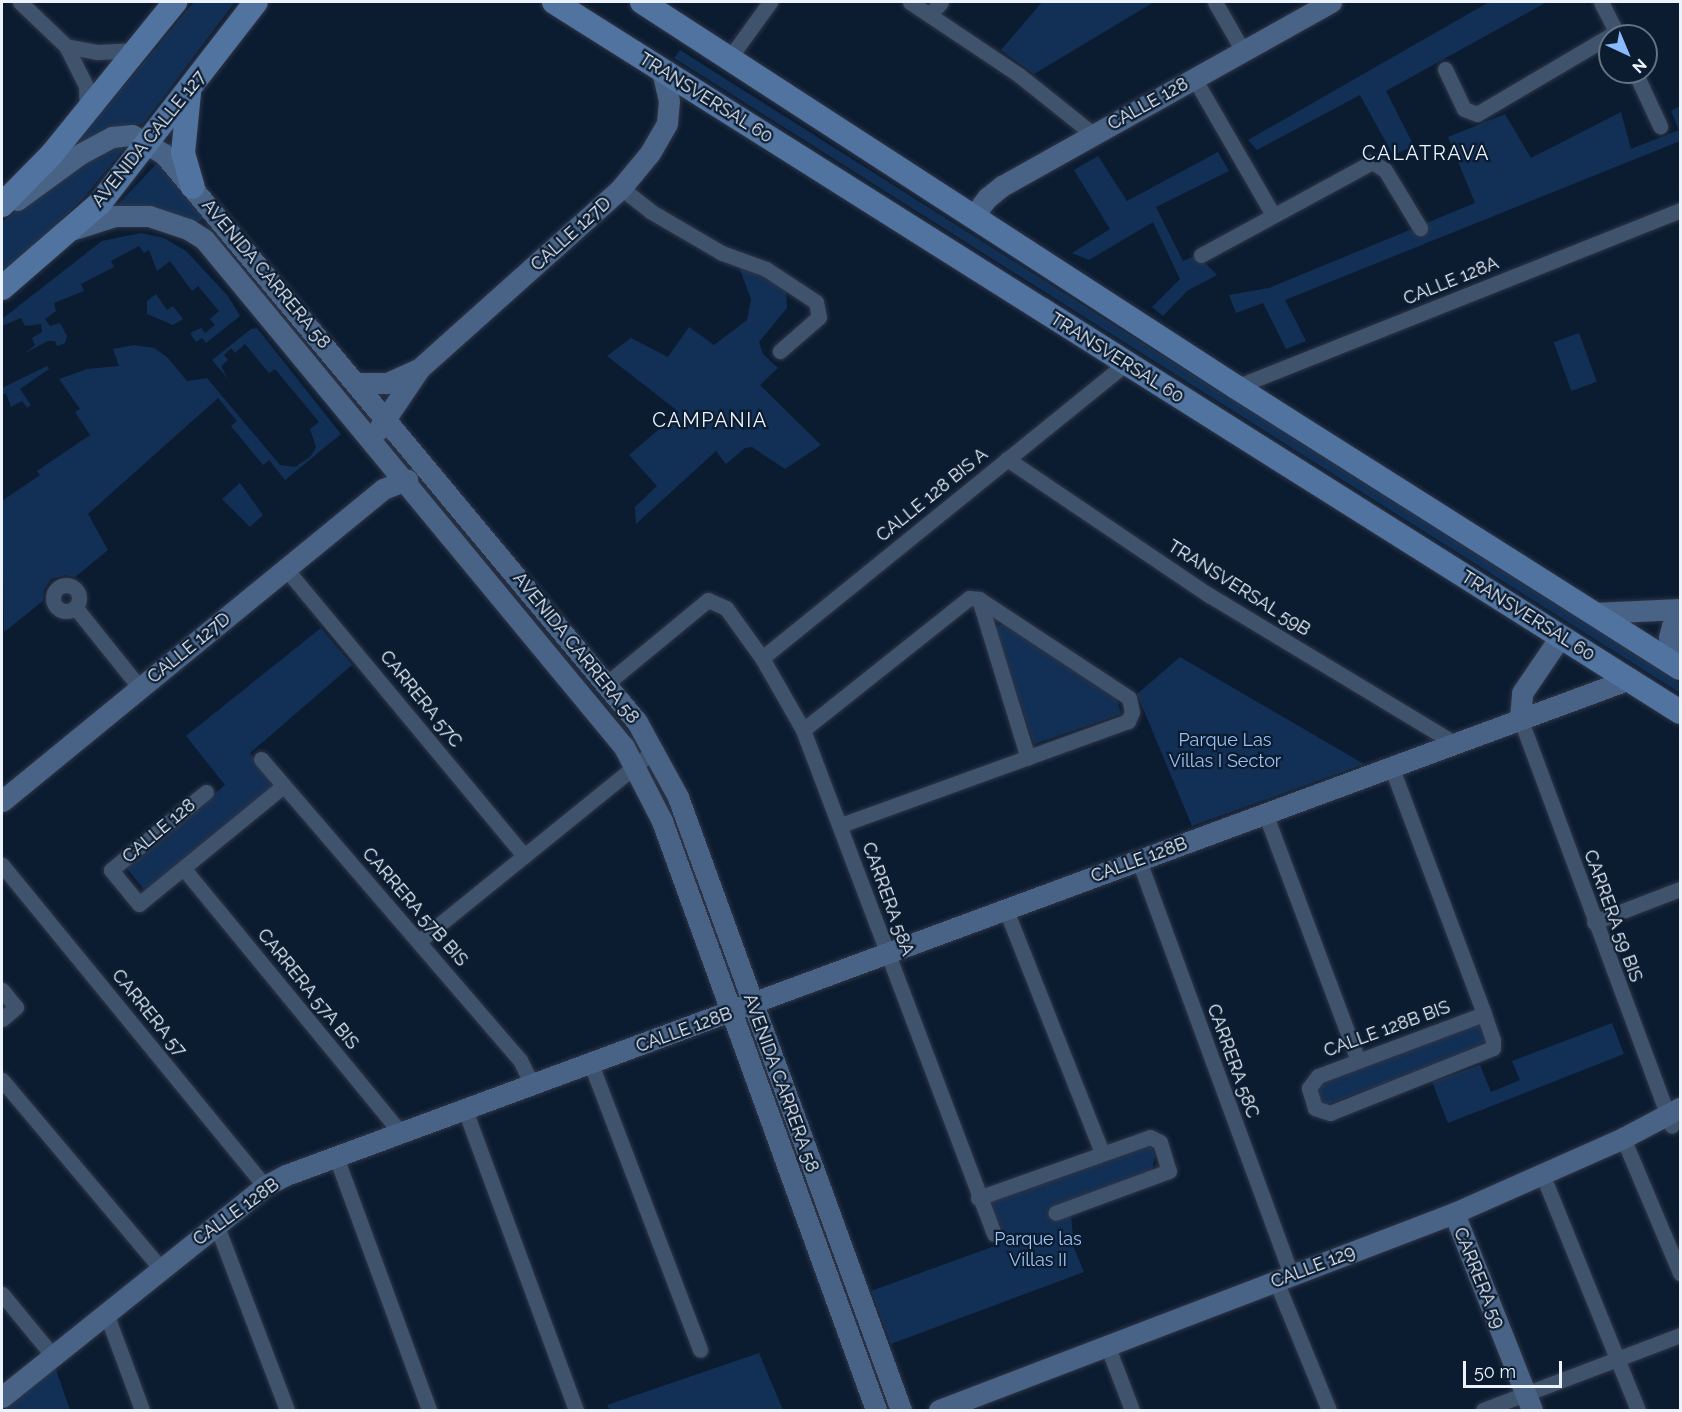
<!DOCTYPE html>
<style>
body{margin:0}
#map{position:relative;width:1682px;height:1412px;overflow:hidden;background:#0b1c31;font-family:Raleway,sans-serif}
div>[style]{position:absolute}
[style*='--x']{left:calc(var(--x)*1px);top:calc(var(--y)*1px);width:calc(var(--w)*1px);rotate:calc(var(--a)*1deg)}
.green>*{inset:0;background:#123055;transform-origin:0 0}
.roads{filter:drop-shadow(0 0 2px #2f3546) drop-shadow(0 0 2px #2f3546)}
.street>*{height:15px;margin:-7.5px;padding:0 7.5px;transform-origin:7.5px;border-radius:7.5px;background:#40536c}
.street>.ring{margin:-7.5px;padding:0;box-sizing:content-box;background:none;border:15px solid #40536c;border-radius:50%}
.secondary>*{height:21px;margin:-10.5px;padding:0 10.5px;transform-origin:10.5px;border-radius:10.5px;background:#486386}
.primary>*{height:24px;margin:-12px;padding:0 12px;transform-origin:12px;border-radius:12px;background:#5173a0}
span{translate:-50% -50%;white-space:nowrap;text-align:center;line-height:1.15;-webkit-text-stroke:4.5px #0b1c31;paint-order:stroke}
.street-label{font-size:18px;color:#ecf3fd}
.park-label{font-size:18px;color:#9bc1f3}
.neighbourhood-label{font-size:20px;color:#ecf3fd;letter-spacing:1.5px}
.frame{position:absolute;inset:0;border:3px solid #ecf3fd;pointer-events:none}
.north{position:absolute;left:1598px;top:24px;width:60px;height:60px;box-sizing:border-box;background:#0b1c31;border:2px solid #657283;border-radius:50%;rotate:136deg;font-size:16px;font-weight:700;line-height:24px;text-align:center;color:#ecf3fd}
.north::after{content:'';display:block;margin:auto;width:21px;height:27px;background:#88bafc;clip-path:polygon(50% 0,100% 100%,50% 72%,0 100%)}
.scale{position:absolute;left:1463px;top:1361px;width:99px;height:27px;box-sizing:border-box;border:3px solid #ecf3fd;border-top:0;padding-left:8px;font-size:18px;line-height:21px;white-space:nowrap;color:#ecf3fd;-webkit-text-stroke:4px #0b1c31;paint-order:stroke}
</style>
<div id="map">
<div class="green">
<i style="clip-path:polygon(194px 2px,235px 2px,143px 124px,131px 125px,61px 161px)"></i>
<i style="clip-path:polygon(1042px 2px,1154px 2px,1034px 74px,1001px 50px)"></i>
<i style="clip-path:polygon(1489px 2px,1547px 2px,1386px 91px,1414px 146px,1393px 155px,1360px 95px,1257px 150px,1248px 140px)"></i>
<i style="clip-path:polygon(680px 50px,1680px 683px,1680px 693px,674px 58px)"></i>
<i style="clip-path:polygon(1680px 106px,1680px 141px,1285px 300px,1306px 341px,1286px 349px,1263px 303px,1236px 313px,1229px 295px,1269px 288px,1475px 203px,1448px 137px,1505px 114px,1531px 158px,1621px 112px,1631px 149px,1679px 130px,1671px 111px)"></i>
<i style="clip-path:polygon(122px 144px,123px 150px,87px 194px,42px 240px,2px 273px,2px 222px,89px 155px)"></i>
<i style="clip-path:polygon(1218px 152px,1229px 171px,1156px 207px,1183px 261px,1197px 255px,1217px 275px,1187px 291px,1163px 316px,1152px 307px,1180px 279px,1153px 222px,1089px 260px,1072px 253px,1110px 229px,1074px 170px,1098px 156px,1127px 201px)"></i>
<i style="clip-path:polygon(159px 161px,206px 214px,198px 223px,110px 213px)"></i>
<i style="clip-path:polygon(141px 233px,164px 238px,186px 251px,228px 296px,240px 316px,206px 343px,202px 338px,196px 342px,190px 333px,201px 328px,205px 333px,215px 325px,210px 319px,219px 311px,198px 286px,192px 291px,170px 261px,157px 271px,149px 250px,144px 253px,139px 246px,111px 261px,114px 267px,81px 284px,84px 291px,54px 303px,56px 311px,45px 319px,50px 326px,60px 323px,67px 336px,65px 343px,57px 346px,55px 341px,48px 341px,25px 353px,35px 345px,32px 338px,42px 332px,41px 324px,25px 326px,21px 318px,2px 326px,2px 319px,102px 241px)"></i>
<i style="clip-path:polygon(739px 267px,764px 275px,786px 290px,787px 308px,759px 342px,763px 354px,778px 368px,760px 385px,821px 445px,785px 469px,752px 447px,745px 448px,726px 464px,716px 451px,636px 524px,635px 507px,657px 486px,629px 455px,679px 412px,607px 356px,631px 338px,668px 357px,689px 327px,714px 345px,747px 320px,751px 299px)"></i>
<i style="clip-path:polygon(156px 294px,167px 310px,173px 306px,183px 319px,173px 325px,147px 314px,147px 301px)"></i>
<i style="clip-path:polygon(257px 328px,341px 434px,285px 480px,269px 460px,263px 465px,231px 426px,237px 421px,218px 398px,88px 514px,108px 550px,75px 577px,65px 575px,51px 579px,44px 590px,43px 601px,4px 632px,2px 501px,40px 475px,37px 471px,90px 435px,75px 412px,80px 409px,59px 379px,87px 369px,119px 366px,113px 349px,134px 345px,154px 348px,167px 357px,187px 381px,207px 378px,280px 465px,295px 467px,311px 456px,316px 447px,310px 429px,319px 422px,275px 369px,269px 373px,245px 344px,235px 353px,231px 348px,224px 355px,228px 360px,221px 366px,228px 379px,212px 360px,251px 329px)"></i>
<i style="left:1579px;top:333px;width:52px;height:27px;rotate:70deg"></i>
<i style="clip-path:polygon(47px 366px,49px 369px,20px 389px,31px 405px,27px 408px,22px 401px,11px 407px,6px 393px,2px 395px,2px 388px)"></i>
<i style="clip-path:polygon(240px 483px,263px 515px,250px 527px,222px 499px)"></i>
<i style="clip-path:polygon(1005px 623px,1115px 692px,1121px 714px,1034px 744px,995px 627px)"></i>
<i style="clip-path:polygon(321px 628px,352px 665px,250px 753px,277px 785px,146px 892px,125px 866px,225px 785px,186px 736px)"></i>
<i style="clip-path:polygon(1180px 657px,1364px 764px,1192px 826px,1137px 694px)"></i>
<i style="clip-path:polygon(1481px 1022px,1489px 1040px,1483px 1048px,1326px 1105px,1319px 1102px,1316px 1093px,1321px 1078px)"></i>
<i style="clip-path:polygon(1612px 1023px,1624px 1054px,1448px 1123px,1432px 1082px,1480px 1065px,1491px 1092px,1520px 1080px,1512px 1061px)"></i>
<i style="clip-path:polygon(1143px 1143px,1152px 1148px,1155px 1155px,1152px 1171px,1070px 1203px,1074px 1248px,1084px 1272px,891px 1344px,871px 1291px,1000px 1244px,1004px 1232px,987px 1201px)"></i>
<i style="clip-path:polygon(759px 1353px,783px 1410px,610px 1410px,607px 1405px)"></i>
<i style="clip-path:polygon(55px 1367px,70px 1410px,4px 1410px)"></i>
</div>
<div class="roads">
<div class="street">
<i style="--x:20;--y:2;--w:64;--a:43.7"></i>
<i style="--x:66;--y:46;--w:45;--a:63.4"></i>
<i style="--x:86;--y:86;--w:25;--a:88"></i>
<i style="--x:910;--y:2;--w:131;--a:33.8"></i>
<i style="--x:1019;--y:75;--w:96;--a:38.7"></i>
<i style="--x:1215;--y:2;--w:56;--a:60.3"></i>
<i style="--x:1601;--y:2;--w:38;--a:63"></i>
<i style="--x:930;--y:14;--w:16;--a:-47"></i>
<i style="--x:66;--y:46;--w:32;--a:11"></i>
<i style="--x:97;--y:52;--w:40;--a:-2.9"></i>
<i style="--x:728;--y:60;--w:72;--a:-54.1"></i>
<i style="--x:1445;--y:69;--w:44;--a:64.6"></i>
<i style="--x:1464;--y:109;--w:14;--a:21"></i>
<i style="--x:1477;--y:114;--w:161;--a:-30.5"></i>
<i style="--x:1635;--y:72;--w:60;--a:65.2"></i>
<i style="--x:1194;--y:78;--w:156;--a:60"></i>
<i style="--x:621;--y:188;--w:37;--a:38"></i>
<i style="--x:650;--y:211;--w:83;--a:30.3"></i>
<i style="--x:722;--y:253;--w:47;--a:20"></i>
<i style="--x:766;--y:269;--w:60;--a:33.4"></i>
<i style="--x:816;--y:302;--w:15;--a:79"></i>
<i style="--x:819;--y:317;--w:52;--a:138.9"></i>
<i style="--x:1201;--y:255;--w:195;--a:-28.5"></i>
<i style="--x:1372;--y:162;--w:15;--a:32"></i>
<i style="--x:1385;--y:170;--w:68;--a:58.9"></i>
<i style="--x:1236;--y:387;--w:478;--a:-21.7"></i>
<i style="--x:1007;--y:459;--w:244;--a:34"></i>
<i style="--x:1209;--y:595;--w:286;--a:31.1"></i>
<i style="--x:286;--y:569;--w:373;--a:50.3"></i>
<i class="ring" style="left:53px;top:585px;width:11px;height:11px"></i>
<i style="--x:979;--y:599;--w:166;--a:72.9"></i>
<i style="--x:75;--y:607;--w:104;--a:51.3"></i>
<i style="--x:762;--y:658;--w:469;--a:-39"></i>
<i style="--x:606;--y:684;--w:132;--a:-39.5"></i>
<i style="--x:708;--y:600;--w:20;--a:24"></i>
<i style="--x:726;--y:608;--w:62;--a:54.2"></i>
<i style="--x:762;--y:658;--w:83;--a:60.3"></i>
<i style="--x:803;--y:730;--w:539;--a:69.24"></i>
<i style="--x:1520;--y:718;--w:435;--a:69.6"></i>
<i style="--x:803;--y:730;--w:212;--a:-38.5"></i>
<i style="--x:969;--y:598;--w:10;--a:6"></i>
<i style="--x:979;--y:599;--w:180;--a:33.4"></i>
<i style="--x:1129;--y:698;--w:14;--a:78"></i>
<i style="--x:1132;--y:712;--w:10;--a:114"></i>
<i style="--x:1128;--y:721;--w:306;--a:160.1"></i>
<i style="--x:261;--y:759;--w:397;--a:49.3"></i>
<i style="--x:520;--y:1060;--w:28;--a:64"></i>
<i style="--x:1391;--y:766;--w:265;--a:69.4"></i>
<i style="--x:1484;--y:1014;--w:28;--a:71"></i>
<i style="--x:1493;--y:1040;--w:8;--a:90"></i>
<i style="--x:1493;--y:1048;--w:175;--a:158.3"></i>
<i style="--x:1330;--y:1113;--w:16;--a:-162"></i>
<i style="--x:1315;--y:1108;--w:21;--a:-107"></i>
<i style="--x:1309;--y:1088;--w:15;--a:-53"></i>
<i style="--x:1318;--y:1076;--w:177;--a:-20.5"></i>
<i style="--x:206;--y:792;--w:123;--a:140.6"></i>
<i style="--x:111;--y:870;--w:44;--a:50.5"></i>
<i style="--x:139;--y:904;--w:186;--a:-39.3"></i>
<i style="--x:1265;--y:813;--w:264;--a:69.4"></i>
<i style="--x:1139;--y:861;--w:441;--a:69.8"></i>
<i style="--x:2;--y:865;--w:415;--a:50.7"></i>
<i style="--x:184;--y:869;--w:342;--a:50.6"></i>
<i style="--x:1006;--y:910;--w:261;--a:68.4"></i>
<i style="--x:1594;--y:922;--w:92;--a:-21"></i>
<i style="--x:419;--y:941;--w:304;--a:-39"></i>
<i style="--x:2;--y:990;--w:22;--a:51"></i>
<i style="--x:16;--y:1007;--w:18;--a:139"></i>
<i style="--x:591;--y:1064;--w:306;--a:69.1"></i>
<i style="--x:2;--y:1080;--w:247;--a:49.9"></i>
<i style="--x:465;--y:1110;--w:320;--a:69.7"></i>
<i style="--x:1623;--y:1138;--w:147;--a:67.1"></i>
<i style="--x:336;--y:1157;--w:270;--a:69.8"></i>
<i style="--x:1547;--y:1186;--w:242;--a:67.9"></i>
<i style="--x:978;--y:1198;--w:182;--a:-19.5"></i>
<i style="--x:1150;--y:1137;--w:11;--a:27"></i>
<i style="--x:1160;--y:1142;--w:30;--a:73"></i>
<i style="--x:1169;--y:1171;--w:121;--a:159.8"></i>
<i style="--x:216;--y:1224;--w:199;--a:69.1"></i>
<i style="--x:1276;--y:1281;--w:139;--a:67.7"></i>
<i style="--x:2;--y:1294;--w:80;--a:50.6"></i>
<i style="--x:106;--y:1313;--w:103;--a:69.6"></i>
<i style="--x:1107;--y:1345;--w:70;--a:69"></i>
<i style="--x:1483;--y:1410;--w:211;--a:-20.8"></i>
</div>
<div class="secondary">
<i style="--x:17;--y:200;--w:78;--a:-36.1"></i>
<i style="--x:80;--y:154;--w:36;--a:-28"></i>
<i style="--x:112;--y:137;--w:20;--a:-6"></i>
<i style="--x:132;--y:135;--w:37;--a:31"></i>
<i style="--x:164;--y:154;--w:739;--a:50.21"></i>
<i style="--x:637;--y:722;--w:85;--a:61.3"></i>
<i style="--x:678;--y:797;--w:652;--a:70.01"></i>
<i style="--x:973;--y:217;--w:24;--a:-54"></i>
<i style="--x:987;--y:198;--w:19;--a:-39"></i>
<i style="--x:1002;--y:186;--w:377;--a:-29.2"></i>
<i style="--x:74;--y:229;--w:43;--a:-17.6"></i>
<i style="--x:115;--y:216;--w:34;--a:0"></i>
<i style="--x:149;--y:216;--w:41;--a:18.4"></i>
<i style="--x:188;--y:229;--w:19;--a:32"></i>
<i style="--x:204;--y:239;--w:659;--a:50.42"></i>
<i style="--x:624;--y:747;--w:83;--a:62.8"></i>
<i style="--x:662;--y:821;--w:627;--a:70.03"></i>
<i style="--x:357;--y:383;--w:30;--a:0"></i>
<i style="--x:387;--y:383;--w:36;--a:-24"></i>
<i style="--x:420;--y:368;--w:270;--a:-41.8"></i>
<i style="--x:621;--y:188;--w:45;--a:-50.4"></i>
<i style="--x:650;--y:153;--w:34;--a:-60"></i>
<i style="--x:667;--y:123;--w:22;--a:-85"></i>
<i style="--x:669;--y:101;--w:32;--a:-103"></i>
<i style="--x:378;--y:430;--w:71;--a:-55.9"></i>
<i style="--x:1594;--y:613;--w:86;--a:-2.7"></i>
<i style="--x:1680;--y:617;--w:12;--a:132"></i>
<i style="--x:1672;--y:626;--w:11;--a:105"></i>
<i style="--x:1669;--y:637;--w:30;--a:69"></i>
<i style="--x:1520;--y:718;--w:25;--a:-85"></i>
<i style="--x:1522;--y:693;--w:68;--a:-55.8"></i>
<i style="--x:2;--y:801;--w:492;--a:-39.3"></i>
<i style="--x:383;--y:489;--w:26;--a:-21"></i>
<i style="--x:1454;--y:1213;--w:212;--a:68.4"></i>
<i style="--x:2;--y:1397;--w:337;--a:-38.7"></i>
<i style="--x:265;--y:1186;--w:24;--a:-28"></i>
<i style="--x:286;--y:1175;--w:1433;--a:-20.26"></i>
<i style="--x:939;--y:1410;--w:551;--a:-20.93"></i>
<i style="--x:1454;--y:1213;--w:185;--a:-23.9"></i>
<i style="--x:1623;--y:1138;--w:64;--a:-27.8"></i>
</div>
<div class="primary">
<i style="--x:554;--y:2;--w:1331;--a:32.23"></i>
<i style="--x:642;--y:2;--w:708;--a:32.95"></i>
<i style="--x:1236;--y:387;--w:525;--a:32.33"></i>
<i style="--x:189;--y:93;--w:60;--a:95.7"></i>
<i style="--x:183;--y:153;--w:35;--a:74"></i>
<i style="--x:2;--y:205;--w:71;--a:-45.6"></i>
<i style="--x:52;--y:154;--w:196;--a:-51"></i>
<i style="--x:2;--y:288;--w:130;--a:-40.9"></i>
<i style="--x:100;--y:203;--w:254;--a:-52.2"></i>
</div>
</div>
<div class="street-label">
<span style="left:706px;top:98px;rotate:32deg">TRANSVERSAL 60</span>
<span style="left:1148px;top:104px;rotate:-29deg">CALLE 128</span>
<span style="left:149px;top:139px;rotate:-51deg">AVENIDA CALLE 127</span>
<span style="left:571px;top:234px;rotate:-42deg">CALLE 127D</span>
<span style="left:266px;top:274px;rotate:50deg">AVENIDA CARRERA 58</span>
<span style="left:1451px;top:281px;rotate:-22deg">CALLE 128A</span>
<span style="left:1117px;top:358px;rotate:32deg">TRANSVERSAL 60</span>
<span style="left:932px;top:495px;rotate:-39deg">CALLE 128 BIS A</span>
<span style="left:1239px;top:588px;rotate:32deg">TRANSVERSAL 59B</span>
<span style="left:1528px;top:616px;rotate:32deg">TRANSVERSAL 60</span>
<span style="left:189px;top:648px;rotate:-39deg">CALLE 127D</span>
<span style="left:576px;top:648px;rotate:51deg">AVENIDA CARRERA 58</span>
<span style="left:421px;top:699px;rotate:51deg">CARRERA 57C</span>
<span style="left:159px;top:831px;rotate:-40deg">CALLE 128</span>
<span style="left:1139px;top:860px;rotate:-20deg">CALLE 128B</span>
<span style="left:888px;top:899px;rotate:70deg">CARRERA 58A</span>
<span style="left:415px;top:907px;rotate:49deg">CARRERA 57B BIS</span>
<span style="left:1613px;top:916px;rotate:70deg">CARRERA 59 BIS</span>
<span style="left:308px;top:989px;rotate:51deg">CARRERA 57A BIS</span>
<span style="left:149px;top:1013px;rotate:51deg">CARRERA 57</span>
<span style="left:1387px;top:1029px;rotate:-20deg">CALLE 128B BIS</span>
<span style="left:684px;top:1030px;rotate:-20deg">CALLE 128B</span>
<span style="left:1233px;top:1061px;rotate:70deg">CARRERA 58C</span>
<span style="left:781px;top:1083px;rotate:70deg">AVENIDA CARRERA 58</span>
<span style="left:236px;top:1212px;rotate:-36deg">CALLE 128B</span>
<span style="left:1313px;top:1267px;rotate:-21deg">CALLE 129</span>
<span style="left:1479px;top:1278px;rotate:68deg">CARRERA 59</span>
</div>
<div class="park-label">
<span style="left:1225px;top:751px">Parque Las<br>Villas I Sector</span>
<span style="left:1038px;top:1250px">Parque las<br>Villas II</span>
</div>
<div class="neighbourhood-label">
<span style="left:1426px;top:153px">CALATRAVA</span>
<span style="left:710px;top:420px">CAMPANIA</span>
</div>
<div class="frame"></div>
<div class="north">N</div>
<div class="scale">50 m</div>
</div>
